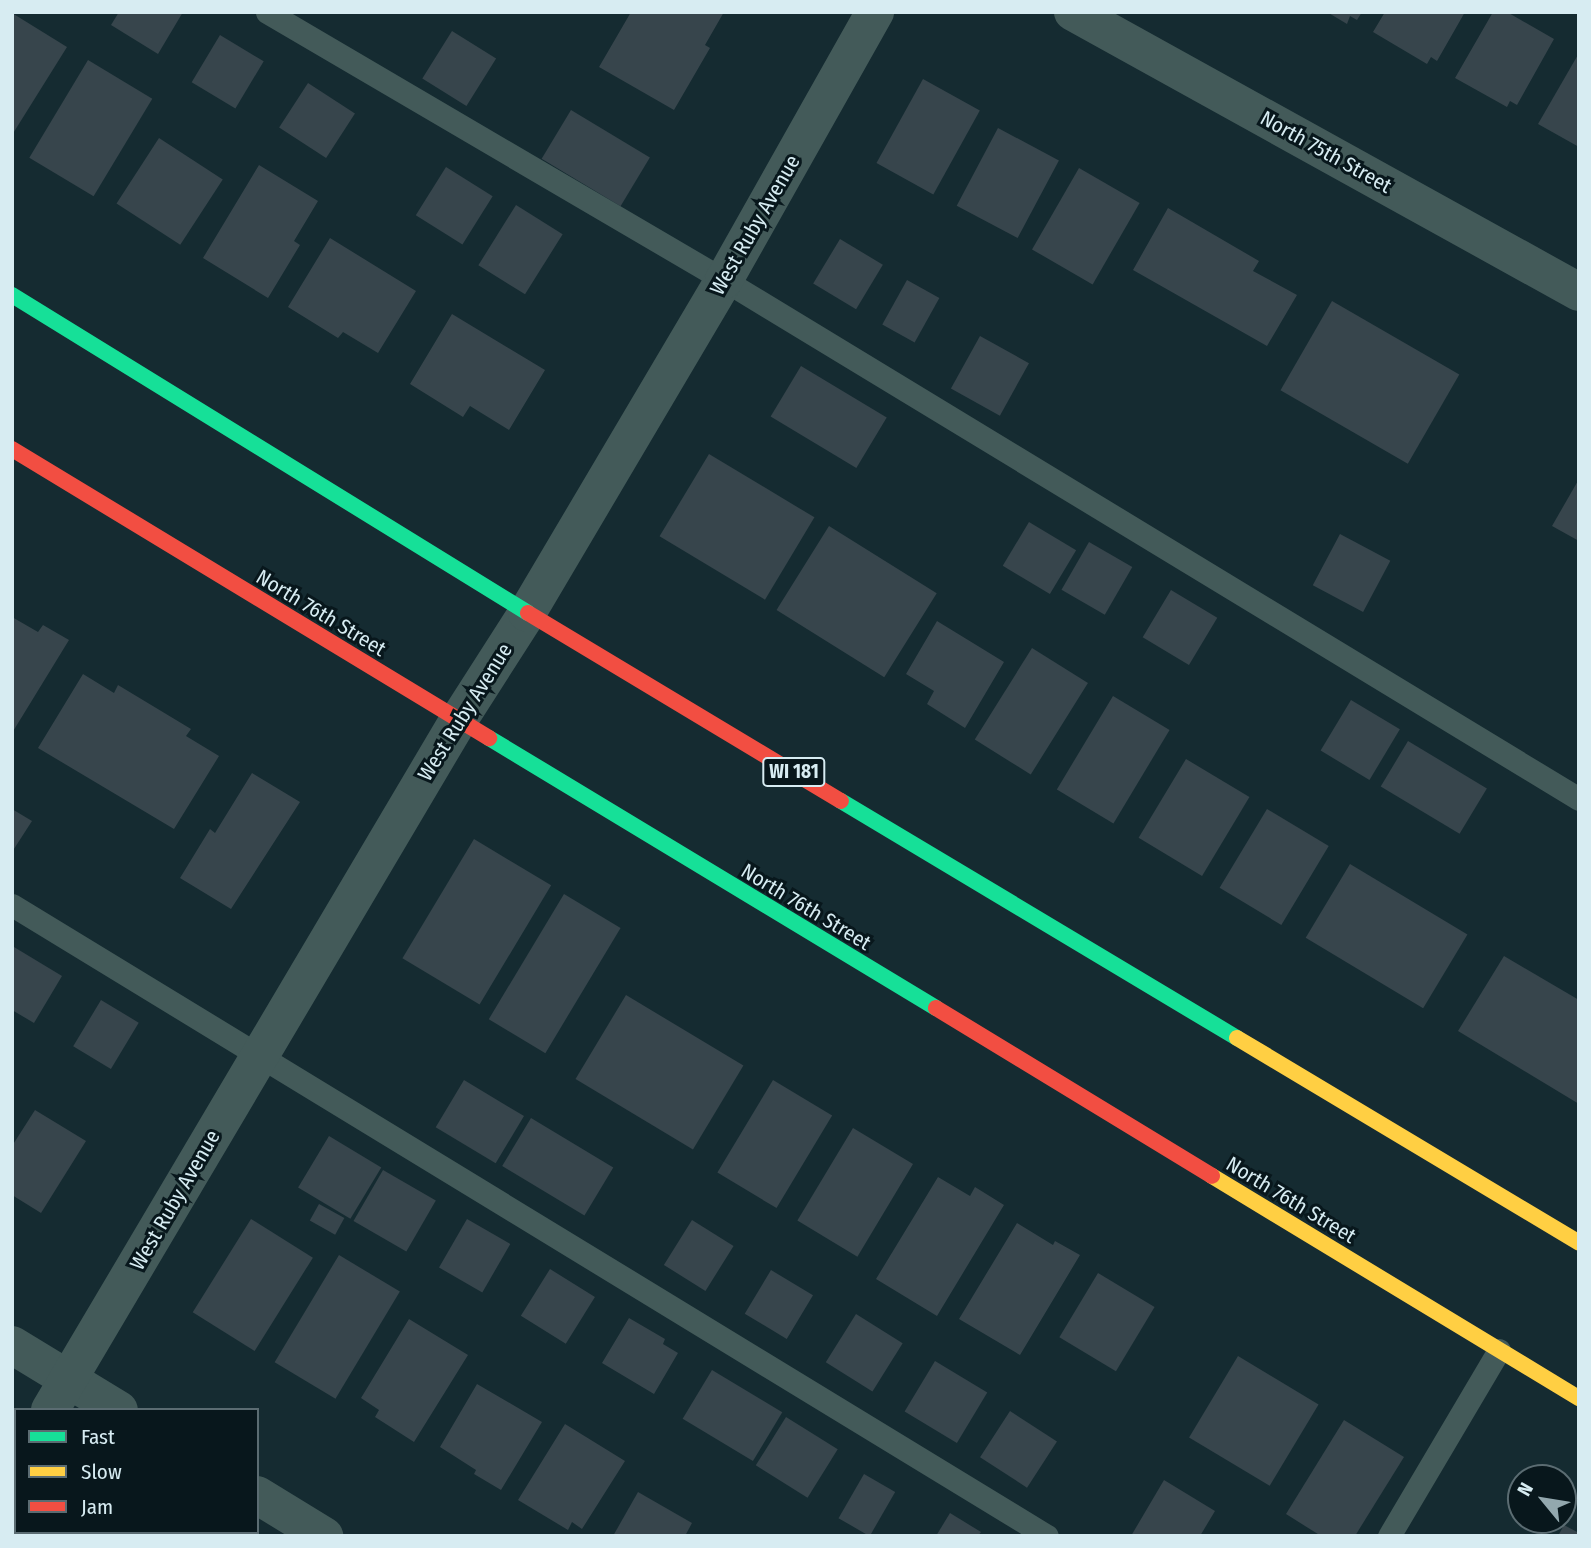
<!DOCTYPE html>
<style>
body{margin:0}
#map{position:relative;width:1591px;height:1548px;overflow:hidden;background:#152b31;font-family:"Fira Sans Condensed",sans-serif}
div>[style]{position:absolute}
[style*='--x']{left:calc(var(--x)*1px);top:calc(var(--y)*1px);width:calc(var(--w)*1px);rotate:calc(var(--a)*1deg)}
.building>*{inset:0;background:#37454c;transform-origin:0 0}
.lane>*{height:23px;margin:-11.5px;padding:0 11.5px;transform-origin:11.5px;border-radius:11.5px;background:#435a59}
.street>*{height:38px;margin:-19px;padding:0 19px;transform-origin:19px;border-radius:19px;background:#435a59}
.fast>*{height:16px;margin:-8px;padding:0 8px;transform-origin:8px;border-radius:8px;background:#16e098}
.slow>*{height:16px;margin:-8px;padding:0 8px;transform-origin:8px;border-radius:8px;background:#ffcf43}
.jam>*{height:16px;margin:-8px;padding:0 8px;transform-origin:8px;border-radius:8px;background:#f24e42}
span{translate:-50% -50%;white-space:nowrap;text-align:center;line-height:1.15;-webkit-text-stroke:6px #08171c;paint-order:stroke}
.shield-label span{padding:2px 5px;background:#08171c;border:2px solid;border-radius:5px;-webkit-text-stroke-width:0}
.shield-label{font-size:19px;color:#d7ecf2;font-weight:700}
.street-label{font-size:21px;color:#d7ecf2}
.frame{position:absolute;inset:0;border:14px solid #d7ecf2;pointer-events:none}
.legend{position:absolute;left:14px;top:1408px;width:245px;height:126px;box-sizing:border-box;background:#08171c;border:2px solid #5b6c72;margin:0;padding:9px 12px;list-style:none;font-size:21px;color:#d7ecf2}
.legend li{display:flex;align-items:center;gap:14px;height:35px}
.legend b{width:35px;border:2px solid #5b6c72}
.north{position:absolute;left:1507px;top:1464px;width:70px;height:70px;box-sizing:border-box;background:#08171c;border:2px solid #5b6c72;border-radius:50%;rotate:300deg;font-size:19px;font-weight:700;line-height:28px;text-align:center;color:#d7ecf2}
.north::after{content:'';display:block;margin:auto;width:24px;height:32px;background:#93a8ae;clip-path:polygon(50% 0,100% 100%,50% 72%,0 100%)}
</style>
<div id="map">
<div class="building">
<i style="clip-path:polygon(119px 12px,183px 12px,158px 54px,111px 25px)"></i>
<i style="clip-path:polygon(631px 12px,724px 12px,705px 45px,710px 48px,674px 110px,599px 67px)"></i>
<i style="clip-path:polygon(1327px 12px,1362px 12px,1357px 20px,1350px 16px,1347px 24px)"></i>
<i style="clip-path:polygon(1385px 12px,1465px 12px,1437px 61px,1431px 57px,1427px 64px,1373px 32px)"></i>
<i style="clip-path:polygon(1493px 12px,1507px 12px,1554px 39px,1517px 105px,1510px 101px,1507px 107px,1455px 78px)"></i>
<i style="clip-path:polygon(12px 13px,67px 47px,12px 135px)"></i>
<i style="left:452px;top:31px;width:52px;height:56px;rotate:32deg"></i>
<i style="left:220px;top:35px;width:51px;height:55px;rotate:31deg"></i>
<i style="clip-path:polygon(1579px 53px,1579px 147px,1538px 124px)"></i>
<i style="left:88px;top:60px;width:75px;height:114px;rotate:31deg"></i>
<i style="left:923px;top:79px;width:65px;height:96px;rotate:29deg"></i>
<i style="left:308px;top:83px;width:56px;height:53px;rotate:33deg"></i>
<i style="left:571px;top:110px;width:92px;height:57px;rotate:31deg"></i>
<i style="left:998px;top:128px;width:69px;height:88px;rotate:28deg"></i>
<i style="left:159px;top:138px;width:76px;height:78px;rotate:33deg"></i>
<i style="clip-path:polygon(259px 165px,318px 201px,294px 241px,300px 245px,268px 298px,203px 258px)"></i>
<i style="left:446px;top:167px;width:55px;height:57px;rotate:32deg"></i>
<i style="left:1079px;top:168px;width:70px;height:94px;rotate:30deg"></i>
<i style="left:516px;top:205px;width:55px;height:71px;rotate:32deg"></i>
<i style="clip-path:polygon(1168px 208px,1259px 261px,1253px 271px,1297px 295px,1267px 346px,1133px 270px)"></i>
<i style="clip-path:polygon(330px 238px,416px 291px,378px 353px,343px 332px,338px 338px,288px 307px)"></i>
<i style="left:840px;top:239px;width:50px;height:52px;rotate:31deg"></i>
<i style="left:907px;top:280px;width:37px;height:51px;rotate:29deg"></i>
<i style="left:1332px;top:301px;width:147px;height:103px;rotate:30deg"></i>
<i style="clip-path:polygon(452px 314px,545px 370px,509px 430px,470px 406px,463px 417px,410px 384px)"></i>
<i style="left:980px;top:336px;width:56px;height:60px;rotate:29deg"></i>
<i style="left:801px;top:366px;width:100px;height:59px;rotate:31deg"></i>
<i style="left:709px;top:454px;width:123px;height:96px;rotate:31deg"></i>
<i style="clip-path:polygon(1579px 479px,1579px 541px,1552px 526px)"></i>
<i style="left:1029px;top:522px;width:55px;height:51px;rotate:31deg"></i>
<i style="left:829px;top:526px;width:127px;height:99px;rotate:32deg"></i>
<i style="left:1340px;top:534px;width:57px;height:58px;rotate:28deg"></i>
<i style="left:1089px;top:542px;width:50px;height:55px;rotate:30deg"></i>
<i style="left:1171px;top:590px;width:54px;height:55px;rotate:31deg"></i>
<i style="clip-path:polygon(12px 617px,38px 632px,43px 625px,69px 640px,12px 733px)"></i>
<i style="clip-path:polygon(937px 621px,1004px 662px,965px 728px,927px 704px,934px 691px,906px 674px)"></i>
<i style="left:1032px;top:648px;width:66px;height:108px;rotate:32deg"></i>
<i style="clip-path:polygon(83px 674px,114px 693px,118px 685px,191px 729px,186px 736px,219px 756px,174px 829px,38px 748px)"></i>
<i style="left:1113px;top:696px;width:66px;height:109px;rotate:31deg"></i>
<i style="left:1351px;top:700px;width:57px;height:59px;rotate:31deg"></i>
<i style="left:1408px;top:741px;width:92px;height:53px;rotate:31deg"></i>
<i style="left:1186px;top:759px;width:74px;height:92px;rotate:31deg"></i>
<i style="clip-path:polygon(252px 773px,300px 802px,231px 909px,180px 878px,210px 829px,215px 833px)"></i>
<i style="clip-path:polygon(12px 809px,32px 821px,12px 852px)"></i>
<i style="left:1267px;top:809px;width:72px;height:92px;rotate:31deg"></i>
<i style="left:474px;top:839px;width:90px;height:139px;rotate:31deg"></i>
<i style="left:1350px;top:864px;width:137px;height:86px;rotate:31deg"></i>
<i style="left:564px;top:894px;width:66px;height:146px;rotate:31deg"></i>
<i style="clip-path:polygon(14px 947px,62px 976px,34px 1023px,12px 1010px)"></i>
<i style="clip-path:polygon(1504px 956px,1579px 1000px,1579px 1104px,1458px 1031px)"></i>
<i style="left:626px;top:995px;width:137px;height:98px;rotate:31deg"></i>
<i style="left:101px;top:1000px;width:44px;height:54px;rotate:31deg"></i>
<i style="left:464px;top:1080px;width:70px;height:55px;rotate:31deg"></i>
<i style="left:773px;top:1080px;width:69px;height:108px;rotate:31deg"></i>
<i style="clip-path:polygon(35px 1110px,86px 1141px,41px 1213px,12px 1195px,12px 1146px)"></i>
<i style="left:531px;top:1118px;width:96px;height:56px;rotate:31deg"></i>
<i style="left:853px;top:1128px;width:70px;height:108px;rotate:31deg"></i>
<i style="left:329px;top:1136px;width:61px;height:60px;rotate:31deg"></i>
<i style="left:383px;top:1170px;width:61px;height:59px;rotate:30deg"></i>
<i style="clip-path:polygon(938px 1177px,970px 1196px,975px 1187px,1004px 1205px,937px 1316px,876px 1279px)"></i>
<i style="left:319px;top:1204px;width:29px;height:19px;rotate:29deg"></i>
<i style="left:251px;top:1219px;width:73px;height:110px;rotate:32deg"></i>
<i style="left:467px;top:1219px;width:50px;height:56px;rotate:30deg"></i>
<i style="left:692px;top:1220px;width:49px;height:53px;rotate:32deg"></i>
<i style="clip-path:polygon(1017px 1223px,1053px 1245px,1055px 1241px,1080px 1255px,1020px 1355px,959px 1319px)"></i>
<i style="left:339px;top:1255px;width:71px;height:125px;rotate:31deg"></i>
<i style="left:550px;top:1269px;width:53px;height:55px;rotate:32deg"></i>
<i style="left:771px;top:1270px;width:49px;height:51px;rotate:31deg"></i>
<i style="left:1098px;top:1273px;width:66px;height:75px;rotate:31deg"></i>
<i style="left:856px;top:1314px;width:55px;height:57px;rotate:32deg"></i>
<i style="clip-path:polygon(629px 1318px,665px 1339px,663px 1344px,678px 1353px,654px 1394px,602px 1363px)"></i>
<i style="clip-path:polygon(409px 1319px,468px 1355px,414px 1442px,375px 1417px,379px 1410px,361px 1398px)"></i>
<i style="left:1238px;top:1356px;width:94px;height:95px;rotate:31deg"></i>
<i style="left:935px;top:1361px;width:61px;height:59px;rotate:31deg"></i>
<i style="left:712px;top:1370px;width:82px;height:57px;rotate:31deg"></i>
<i style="clip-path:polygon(477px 1384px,542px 1422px,501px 1490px,474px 1474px,476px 1470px,440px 1447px)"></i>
<i style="left:1010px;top:1411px;width:56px;height:55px;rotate:33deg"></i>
<i style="left:786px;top:1417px;width:61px;height:57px;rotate:32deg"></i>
<i style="clip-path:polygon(1344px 1420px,1404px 1457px,1355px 1536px,1321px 1536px,1286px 1514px)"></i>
<i style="clip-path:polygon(565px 1424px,625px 1461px,582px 1529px,572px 1522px,568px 1530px,518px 1500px)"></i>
<i style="left:864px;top:1474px;width:36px;height:51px;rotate:30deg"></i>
<i style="clip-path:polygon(1164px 1480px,1215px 1511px,1200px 1536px,1131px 1536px)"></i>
<i style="clip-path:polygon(638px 1492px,692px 1523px,685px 1536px,613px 1536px)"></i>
<i style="clip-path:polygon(950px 1513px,981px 1532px,978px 1536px,936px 1536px)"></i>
<i style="clip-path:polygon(1564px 1525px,1579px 1533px,1579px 1536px,1558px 1536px)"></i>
</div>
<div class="lane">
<i style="--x:267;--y:12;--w:530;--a:30.39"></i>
<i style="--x:724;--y:280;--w:1000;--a:31.26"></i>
<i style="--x:12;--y:905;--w:1212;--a:31.37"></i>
<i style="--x:1389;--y:1536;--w:216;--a:-59.4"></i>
</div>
<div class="street">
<i style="--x:1073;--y:12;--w:578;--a:28.96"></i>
<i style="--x:12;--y:1345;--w:125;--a:31.3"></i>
<i style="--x:50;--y:1410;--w:801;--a:-59.37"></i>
<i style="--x:458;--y:721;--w:128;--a:-57.4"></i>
<i style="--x:527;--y:613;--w:387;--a:-59.4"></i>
<i style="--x:724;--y:280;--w:308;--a:-60.6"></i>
<i style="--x:12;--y:1471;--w:6;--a:-51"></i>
<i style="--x:257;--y:1495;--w:79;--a:31.5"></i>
</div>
<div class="fast">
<i style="--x:12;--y:295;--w:606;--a:31.64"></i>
<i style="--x:489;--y:738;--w:522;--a:31.13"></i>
<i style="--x:841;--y:801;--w:462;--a:30.9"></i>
</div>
<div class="slow">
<i style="--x:1237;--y:1038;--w:399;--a:30.9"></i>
<i style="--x:1212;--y:1176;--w:429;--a:31.2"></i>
</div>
<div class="jam">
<i style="--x:12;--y:449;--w:558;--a:31.21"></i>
<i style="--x:528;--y:613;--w:365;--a:31"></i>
<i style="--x:936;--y:1008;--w:323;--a:31.3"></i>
</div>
<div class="shield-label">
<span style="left:794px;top:772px">WI 181</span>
</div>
<div class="street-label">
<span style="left:1326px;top:152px;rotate:29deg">North 75th Street</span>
<span style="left:755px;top:225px;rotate:-60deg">West Ruby Avenue</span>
<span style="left:321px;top:613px;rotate:31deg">North 76th Street</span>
<span style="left:465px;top:712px;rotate:-58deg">West Ruby Avenue</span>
<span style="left:806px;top:907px;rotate:31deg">North 76th Street</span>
<span style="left:175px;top:1200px;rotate:-60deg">West Ruby Avenue</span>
<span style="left:1291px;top:1200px;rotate:31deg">North 76th Street</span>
</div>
<div class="frame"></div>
<ul class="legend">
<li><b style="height:9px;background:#16e098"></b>Fast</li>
<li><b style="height:9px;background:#ffcf43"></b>Slow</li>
<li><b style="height:9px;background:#f24e42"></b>Jam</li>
</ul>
<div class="north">N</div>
</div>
